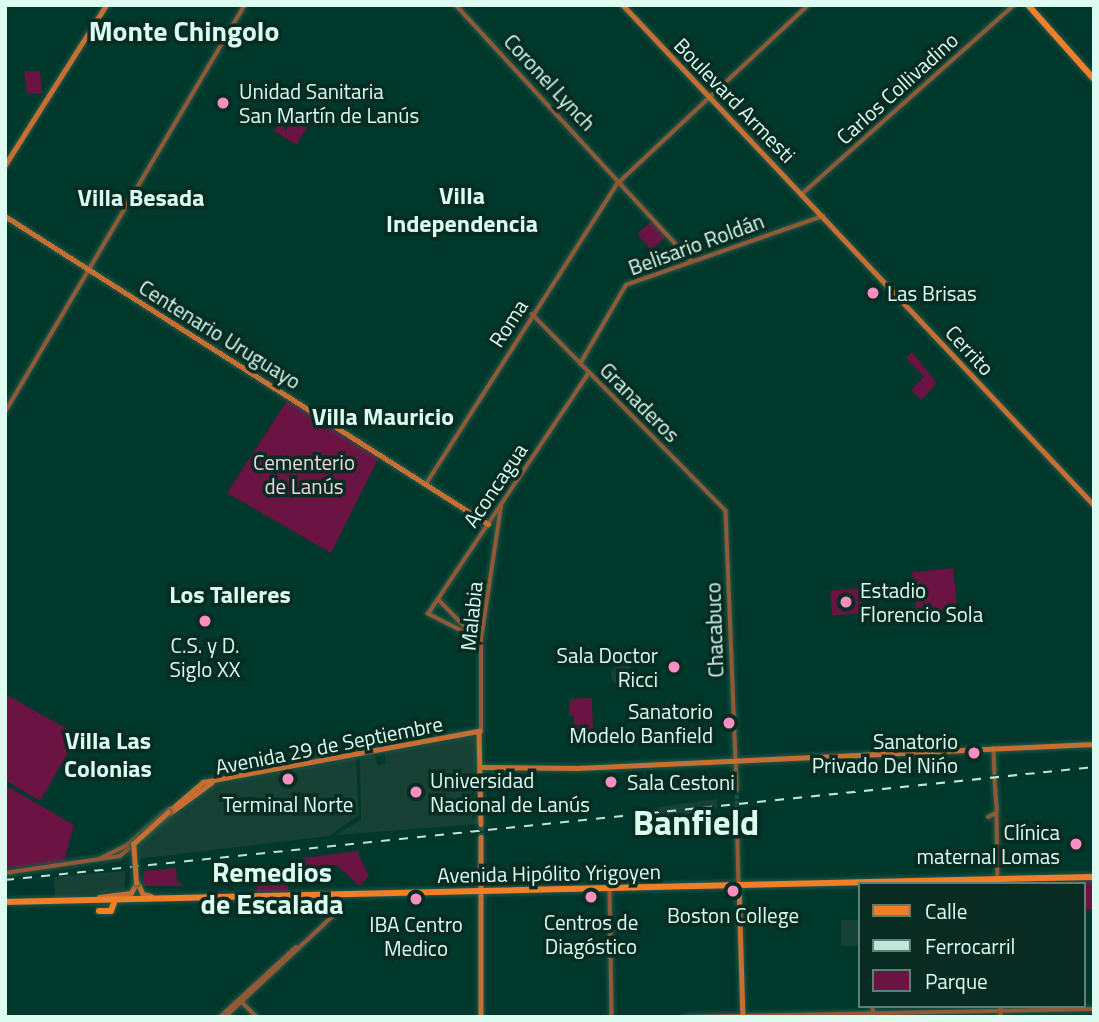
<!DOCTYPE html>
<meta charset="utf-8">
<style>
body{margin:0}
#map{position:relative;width:1099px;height:1022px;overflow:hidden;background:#00382b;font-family:"Titillium Web",sans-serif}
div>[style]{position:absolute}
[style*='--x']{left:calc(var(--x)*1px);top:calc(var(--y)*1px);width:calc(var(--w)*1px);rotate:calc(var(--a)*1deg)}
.built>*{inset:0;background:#184135;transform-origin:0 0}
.round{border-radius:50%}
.green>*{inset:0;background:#6b1444;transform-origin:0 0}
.tertiary-tunnel>*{height:3.5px;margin-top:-1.75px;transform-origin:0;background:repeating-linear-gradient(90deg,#215549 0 3.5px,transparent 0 5.5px)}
.secondary-tunnel>*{height:4.5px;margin-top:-2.25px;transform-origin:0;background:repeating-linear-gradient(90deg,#215549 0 4.5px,transparent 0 6.5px)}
.roads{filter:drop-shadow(0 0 2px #23574b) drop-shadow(0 0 2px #23574b)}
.tertiary>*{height:3.5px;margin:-1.75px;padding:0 1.75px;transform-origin:1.75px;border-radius:1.75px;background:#915936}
.secondary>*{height:4.5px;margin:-2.25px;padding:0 2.25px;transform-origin:2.25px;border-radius:2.25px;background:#c76e32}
.primary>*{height:6px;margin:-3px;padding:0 3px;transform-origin:3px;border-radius:3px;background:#f17e29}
.rail>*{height:2px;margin-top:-1px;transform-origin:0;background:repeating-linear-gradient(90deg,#c1e4d8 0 9px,transparent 0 18px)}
.bridges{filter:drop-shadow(0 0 2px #23574b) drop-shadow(0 0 2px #23574b)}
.secondary-bridge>*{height:4.5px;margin:-2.25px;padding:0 2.25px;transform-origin:2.25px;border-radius:2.25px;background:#c76e32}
.dots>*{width:19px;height:19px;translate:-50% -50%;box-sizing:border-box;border:4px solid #082c22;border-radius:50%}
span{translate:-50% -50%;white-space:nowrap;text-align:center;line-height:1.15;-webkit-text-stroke:7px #082c22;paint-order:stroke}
.street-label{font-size:21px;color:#dcfcf1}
.poi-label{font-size:21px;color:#dcfcf1}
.left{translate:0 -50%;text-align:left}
.right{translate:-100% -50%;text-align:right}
.park-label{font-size:21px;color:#efd4df}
.quarter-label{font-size:24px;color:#dcfcf1;font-weight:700}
.district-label{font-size:28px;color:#dcfcf1;font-weight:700}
.town-label{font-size:35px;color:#dcfcf1;font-weight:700}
.frame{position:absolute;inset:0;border:7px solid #dcfcf1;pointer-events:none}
.legend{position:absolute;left:858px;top:882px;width:228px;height:126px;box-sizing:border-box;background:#082c22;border:2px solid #5d7f75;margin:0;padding:9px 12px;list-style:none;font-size:21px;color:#dcfcf1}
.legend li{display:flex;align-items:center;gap:14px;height:35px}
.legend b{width:35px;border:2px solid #5d7f75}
</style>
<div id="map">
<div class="built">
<i class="round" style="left:611px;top:664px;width:22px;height:22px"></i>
<i style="clip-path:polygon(472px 737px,480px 742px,478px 777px,471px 786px,472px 818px,480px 819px,478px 824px,336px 835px,361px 820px,360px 758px,375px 755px,377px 765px,386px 764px,385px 753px)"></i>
<i style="clip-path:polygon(356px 758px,359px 815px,329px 836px,130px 860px,129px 851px,208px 786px)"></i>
<i style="clip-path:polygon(717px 799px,718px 808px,703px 812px,703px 816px,659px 816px,658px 807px)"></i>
<i style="clip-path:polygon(125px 871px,125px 890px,55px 899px,54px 877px)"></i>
<i style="left:841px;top:920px;width:18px;height:26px"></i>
</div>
<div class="green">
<i style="clip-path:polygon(24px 71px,40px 71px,42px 94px,27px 93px)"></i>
<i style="left:288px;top:109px;width:26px;height:26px;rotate:32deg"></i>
<i style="left:653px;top:220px;width:21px;height:21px;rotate:49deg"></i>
<i style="clip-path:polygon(912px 352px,937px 383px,921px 400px,911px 390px,924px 377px,906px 358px)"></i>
<i style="clip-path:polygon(288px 399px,379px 457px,331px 553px,227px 493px)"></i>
<i style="left:953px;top:568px;width:41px;height:41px;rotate:84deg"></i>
<i style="left:861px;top:588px;width:25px;height:31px;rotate:85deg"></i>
<i style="clip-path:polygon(5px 694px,78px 735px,40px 801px,5px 780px)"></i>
<i style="clip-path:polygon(592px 698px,593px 731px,574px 732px,574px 716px,569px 716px,570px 699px)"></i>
<i style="clip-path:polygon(5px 785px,74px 825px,64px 862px,5px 869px)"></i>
<i style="clip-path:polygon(357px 851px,369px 876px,359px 886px,337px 865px,300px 867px,298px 863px,303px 858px)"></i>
<i style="clip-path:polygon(266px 866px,287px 879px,288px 894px,257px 895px,256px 870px)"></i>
<i style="clip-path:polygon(176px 868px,177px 881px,183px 886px,143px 886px,143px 871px)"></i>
<i style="clip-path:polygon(1092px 880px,1093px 909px,1083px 910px,1083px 884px,1063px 881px)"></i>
</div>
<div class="tertiary-tunnel">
<i style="--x:737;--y:790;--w:18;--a:90"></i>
</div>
<div class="secondary-tunnel">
<i style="--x:481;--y:837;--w:13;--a:-90"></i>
</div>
<div class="roads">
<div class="tertiary">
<i style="--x:456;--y:5;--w:349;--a:47.4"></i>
<i style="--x:802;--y:194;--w:284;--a:-41.7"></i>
<i style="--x:532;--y:314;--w:276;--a:45.4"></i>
<i style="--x:726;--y:511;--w:279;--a:87.7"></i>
<i style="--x:580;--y:364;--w:91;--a:-59.8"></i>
<i style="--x:626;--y:285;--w:209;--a:-19.3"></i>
<i style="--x:5;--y:412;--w:472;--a:-59.5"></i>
<i style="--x:426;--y:484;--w:357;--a:-57.5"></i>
<i style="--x:618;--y:183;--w:260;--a:-43.1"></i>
<i style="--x:438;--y:599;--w:50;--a:45.8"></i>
<i style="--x:477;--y:639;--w:55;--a:-153"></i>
<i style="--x:428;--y:614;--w:290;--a:-56.3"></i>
<i style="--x:481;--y:732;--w:92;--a:-90"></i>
<i style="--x:481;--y:640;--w:135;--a:-81.5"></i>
<i style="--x:994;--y:748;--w:25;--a:88"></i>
<i style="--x:995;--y:779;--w:32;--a:86"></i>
<i style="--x:737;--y:808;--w:77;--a:88.5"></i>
<i style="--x:997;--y:816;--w:68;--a:89.2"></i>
<i style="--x:988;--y:817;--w:9;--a:-27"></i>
<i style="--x:99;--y:859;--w:30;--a:-26"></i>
<i style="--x:126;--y:846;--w:57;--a:-40.7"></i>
<i style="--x:5;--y:873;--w:116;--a:-8.4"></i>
<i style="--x:120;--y:856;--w:70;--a:-39.8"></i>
<i style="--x:610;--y:889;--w:128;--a:89.1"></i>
<i style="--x:241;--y:1001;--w:23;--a:45"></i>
<i style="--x:873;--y:1006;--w:11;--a:90"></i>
<i style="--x:1001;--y:1006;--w:11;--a:90"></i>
<i style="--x:220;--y:1017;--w:103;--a:-42.6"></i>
<i style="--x:225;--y:1017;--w:149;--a:-43.1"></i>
<i style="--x:334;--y:915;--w:19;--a:-87"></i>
<i style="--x:684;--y:1017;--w:410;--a:-1.1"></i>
</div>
<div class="secondary">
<i style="--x:623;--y:5;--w:687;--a:46.71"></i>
<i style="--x:5;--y:165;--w:189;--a:-57.7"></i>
<i style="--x:5;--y:216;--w:573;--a:32.52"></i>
<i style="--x:483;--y:767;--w:95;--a:0.6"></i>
<i style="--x:578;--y:768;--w:517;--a:-2.66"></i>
<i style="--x:168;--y:812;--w:46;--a:-40.6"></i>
<i style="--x:203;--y:782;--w:281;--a:-10.5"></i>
<i style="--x:479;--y:731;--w:93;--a:88.8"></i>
<i style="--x:170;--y:813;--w:51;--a:-36.2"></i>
<i style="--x:481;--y:837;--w:180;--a:90"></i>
<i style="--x:138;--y:883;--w:12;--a:66"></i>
<i style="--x:143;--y:894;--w:8;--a:14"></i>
<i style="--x:739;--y:885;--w:132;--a:88.3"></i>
<i style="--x:99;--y:897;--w:32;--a:-7"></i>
<i style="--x:131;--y:893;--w:11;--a:-63"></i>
</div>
<div class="primary">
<i style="--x:1028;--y:5;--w:99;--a:48.3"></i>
<i style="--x:5;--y:902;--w:1089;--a:-1.32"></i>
<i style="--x:99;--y:911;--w:12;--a:0"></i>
<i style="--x:111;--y:911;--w:12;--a:-70"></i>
</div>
</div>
<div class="rail">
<i style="--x:5;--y:880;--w:1095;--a:-5.92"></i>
</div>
<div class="bridges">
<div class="secondary-bridge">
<i style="--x:136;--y:883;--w:39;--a:-94"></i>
<i style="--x:133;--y:844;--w:47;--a:-42.4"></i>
</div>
</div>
<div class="dots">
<i style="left:223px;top:103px;background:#fc8fc1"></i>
<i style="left:873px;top:293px;background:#fc8fc1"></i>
<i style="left:846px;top:602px;background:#fc8fc1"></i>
<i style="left:205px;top:621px;background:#fc8fc1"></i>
<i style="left:674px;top:667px;background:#fc8fc1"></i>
<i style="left:729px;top:723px;background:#fc8fc1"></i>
<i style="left:974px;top:753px;background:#fc8fc1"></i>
<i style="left:288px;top:779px;background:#fc8fc1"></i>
<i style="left:611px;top:782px;background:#fc8fc1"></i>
<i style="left:416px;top:792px;background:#fc8fc1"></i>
<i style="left:1076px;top:844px;background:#fc8fc1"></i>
<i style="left:733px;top:891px;background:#fc8fc1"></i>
<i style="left:591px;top:897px;background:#fc8fc1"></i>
<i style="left:416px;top:899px;background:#fc8fc1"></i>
</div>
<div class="street-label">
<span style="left:550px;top:82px;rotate:47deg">Coronel Lynch</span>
<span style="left:897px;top:88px;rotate:-42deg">Carlos Collivadino</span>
<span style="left:735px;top:100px;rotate:46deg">Boulevard Armesti</span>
<span style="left:696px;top:244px;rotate:-20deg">Belisario Roldán</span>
<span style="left:508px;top:323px;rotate:-57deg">Roma</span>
<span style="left:220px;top:334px;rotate:32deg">Centenario Uruguayo</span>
<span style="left:970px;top:350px;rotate:47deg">Cerrito</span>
<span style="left:640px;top:402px;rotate:45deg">Granaderos</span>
<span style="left:495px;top:485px;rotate:-56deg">Aconcagua</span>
<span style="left:471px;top:616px;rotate:-84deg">Malabia</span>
<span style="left:714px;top:630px;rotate:-92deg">Chacabuco</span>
<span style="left:329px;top:745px;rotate:-11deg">Avenida 29 de Septiembre</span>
<span style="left:549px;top:873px;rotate:-1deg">Avenida Hipólito Yrigoyen</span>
</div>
<div class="poi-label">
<span class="left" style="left:239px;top:103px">Unidad Sanitaria<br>San Martín de Lanús</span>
<span class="left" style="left:887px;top:293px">Las Brisas</span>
<span class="left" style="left:860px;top:602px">Estadio<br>Florencio Sola</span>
<span style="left:205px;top:657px">C.S. y D.<br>Siglo XX</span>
<span class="right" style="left:658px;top:667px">Sala Doctor<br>Ricci</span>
<span class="right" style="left:713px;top:723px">Sanatorio<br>Modelo Banfield</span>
<span class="right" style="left:958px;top:753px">Sanatorio<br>Privado Del Nińo</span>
<span class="left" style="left:430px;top:792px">Universidad<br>Nacional de Lanús</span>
<span class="left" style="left:627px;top:782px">Sala Cestoni</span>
<span style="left:288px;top:804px">Terminal Norte</span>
<span class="right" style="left:1060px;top:844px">Clínica<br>maternal Lomas</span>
<span style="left:733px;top:915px">Boston College</span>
<span style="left:591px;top:934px">Centros de<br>Diagóstico</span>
<span style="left:416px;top:936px">IBA Centro<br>Medico</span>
</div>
<div class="park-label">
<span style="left:304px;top:474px">Cementerio<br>de Lanús</span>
</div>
<div class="quarter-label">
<span style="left:462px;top:210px">Villa<br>Independencia</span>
<span style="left:141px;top:198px">Villa Besada</span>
<span style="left:383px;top:417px">Villa Mauricio</span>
<span style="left:230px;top:595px">Los Talleres</span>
<span style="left:108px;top:755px">Villa Las<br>Colonias</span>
</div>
<div class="district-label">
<span style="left:184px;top:31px">Monte Chingolo</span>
<span style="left:272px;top:888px">Remedios<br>de Escalada</span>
</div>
<div class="town-label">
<span style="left:696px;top:822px">Banfield</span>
</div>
<div class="frame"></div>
<ul class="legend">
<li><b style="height:9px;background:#f17e29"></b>Calle</li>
<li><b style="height:9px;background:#c1e4d8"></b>Ferrocarril</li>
<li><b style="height:19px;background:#6b1444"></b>Parque</li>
</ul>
</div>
